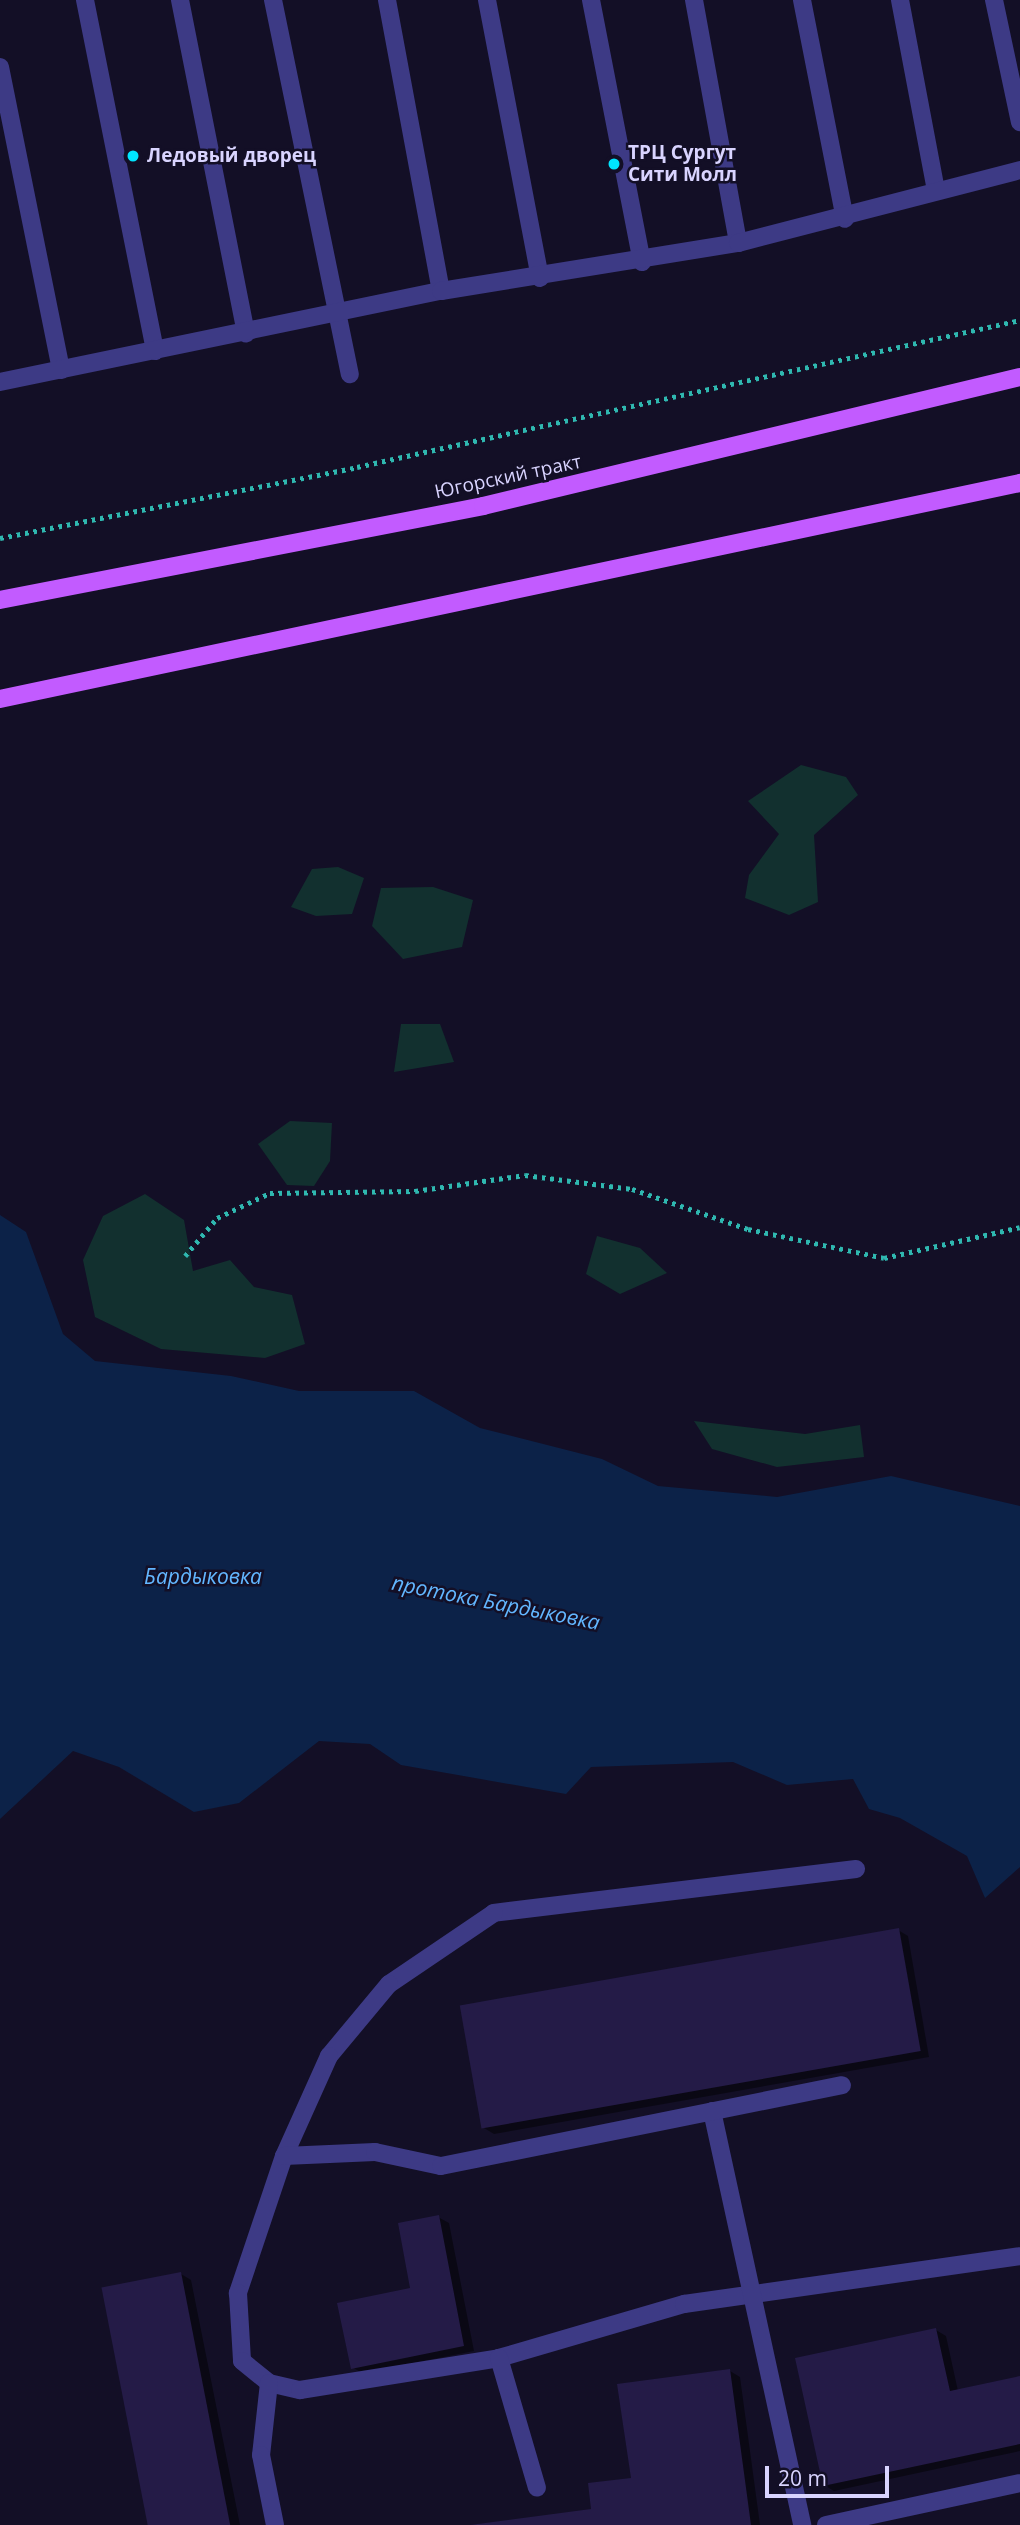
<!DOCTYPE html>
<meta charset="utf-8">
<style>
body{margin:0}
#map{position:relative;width:1020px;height:2525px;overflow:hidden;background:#130f26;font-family:"Open Sans",sans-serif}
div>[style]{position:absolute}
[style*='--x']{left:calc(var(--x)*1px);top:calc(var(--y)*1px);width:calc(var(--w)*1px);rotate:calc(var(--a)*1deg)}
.green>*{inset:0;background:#12302f}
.water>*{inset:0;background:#0c2248}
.shadow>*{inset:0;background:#0007}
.building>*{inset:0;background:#241b47;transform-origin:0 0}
.path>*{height:4.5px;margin-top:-2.25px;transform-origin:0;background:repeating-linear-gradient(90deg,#2fb8b0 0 3.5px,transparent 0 8.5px)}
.minor>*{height:18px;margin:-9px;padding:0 9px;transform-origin:9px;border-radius:9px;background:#3d3a85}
.major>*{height:18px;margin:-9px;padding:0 9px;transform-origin:9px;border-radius:9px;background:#c25bff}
.dots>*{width:19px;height:19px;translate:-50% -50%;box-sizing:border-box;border:4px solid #130f26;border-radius:50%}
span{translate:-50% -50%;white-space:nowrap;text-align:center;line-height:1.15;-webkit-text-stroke:5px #130f26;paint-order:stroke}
.poi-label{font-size:19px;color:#d9d4ff;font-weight:700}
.left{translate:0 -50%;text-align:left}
.street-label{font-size:19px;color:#d9d4ff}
.water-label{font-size:21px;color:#62b6ff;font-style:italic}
.scale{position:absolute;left:765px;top:2466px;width:124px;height:32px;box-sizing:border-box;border:4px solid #d9d4ff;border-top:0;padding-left:9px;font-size:21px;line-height:24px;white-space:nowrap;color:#d9d4ff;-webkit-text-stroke:5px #130f26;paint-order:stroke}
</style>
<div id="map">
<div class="green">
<i style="clip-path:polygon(801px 765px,846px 777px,858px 795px,814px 835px,818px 902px,789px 915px,745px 898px,749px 875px,779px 834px,748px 801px)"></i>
<i style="clip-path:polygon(338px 867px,364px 878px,352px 914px,316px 916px,291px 907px,312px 869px)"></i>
<i style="clip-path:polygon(433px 887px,473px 900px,462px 947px,403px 959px,372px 926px,381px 888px)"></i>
<i style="clip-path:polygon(401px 1024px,440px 1024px,454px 1062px,394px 1072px)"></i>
<i style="clip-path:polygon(290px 1121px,332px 1123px,330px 1161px,314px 1186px,287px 1185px,258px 1144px)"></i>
<i style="clip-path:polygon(145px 1194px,184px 1220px,193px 1271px,230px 1260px,254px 1287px,292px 1295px,305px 1344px,265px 1358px,161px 1349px,95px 1317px,83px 1260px,103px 1216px)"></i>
<i style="clip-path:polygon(597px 1236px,640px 1248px,667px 1273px,620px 1294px,586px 1274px)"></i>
<i style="clip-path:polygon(694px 1421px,805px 1434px,860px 1425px,864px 1457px,777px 1467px,712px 1449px)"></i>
</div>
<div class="water">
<i style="clip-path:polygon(0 1215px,26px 1232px,63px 1334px,95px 1361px,231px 1376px,299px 1391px,414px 1391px,480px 1428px,602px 1459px,658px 1486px,777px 1497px,891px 1476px,1020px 1506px,1020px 1867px,985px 1898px,967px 1856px,900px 1818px,869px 1809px,853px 1779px,787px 1785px,733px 1762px,591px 1767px,566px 1794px,401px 1765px,370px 1744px,319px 1741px,239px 1803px,194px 1812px,119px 1767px,73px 1751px,0 1819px)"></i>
</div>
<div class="shadow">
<i style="clip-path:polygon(898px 1930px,908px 1936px,929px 2057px,494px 2134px,484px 2128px)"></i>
<i style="clip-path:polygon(438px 2217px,449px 2223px,474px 2351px,362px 2373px,352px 2367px,412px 2290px)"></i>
<i style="clip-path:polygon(181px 2274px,191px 2280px,240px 2525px,152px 2525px)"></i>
<i style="clip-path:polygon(936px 2330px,946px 2336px,958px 2391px,1020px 2378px,1020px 2451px,834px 2491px,824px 2485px)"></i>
<i style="clip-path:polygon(730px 2371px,740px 2377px,760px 2525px,470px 2525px,593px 2511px,633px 2479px)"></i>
</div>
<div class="building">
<i style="left:899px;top:1928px;width:125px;height:446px;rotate:80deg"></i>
<i style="clip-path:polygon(439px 2215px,464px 2346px,351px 2369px,337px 2303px,410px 2288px,398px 2223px)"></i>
<i style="left:181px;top:2272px;width:258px;height:81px;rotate:79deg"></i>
<i style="clip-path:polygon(936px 2328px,950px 2391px,1020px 2376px,1020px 2444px,823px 2486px,795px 2358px)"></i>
<i style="clip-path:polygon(730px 2369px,751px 2525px,470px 2525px,591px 2509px,588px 2483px,631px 2478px,617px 2384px)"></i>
</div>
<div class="path">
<i style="--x:0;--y:538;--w:364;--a:-11.2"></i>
<i style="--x:357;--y:467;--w:679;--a:-12.5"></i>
<i style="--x:185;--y:1256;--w:50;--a:-49.9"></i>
<i style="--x:217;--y:1218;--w:59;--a:-25.3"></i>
<i style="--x:270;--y:1193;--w:145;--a:-0.8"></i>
<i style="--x:415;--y:1191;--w:111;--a:-8.3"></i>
<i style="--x:525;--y:1175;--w:108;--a:7.5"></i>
<i style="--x:632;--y:1189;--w:123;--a:19"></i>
<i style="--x:748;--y:1229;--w:139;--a:12"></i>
<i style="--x:884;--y:1258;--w:139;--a:-12.8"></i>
</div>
<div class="minor">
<i style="--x:85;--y:0;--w:358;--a:78.7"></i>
<i style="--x:180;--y:0;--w:340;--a:78.8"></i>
<i style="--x:273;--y:0;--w:382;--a:78.4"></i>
<i style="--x:387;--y:0;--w:296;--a:79.5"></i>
<i style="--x:487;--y:0;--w:283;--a:79.2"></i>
<i style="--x:591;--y:0;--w:267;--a:79"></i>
<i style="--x:694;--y:0;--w:247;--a:79.7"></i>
<i style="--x:802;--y:0;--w:223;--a:78.9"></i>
<i style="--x:900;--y:0;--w:194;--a:79.3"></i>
<i style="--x:994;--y:0;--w:125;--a:78"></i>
<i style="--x:0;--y:67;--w:309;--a:78.6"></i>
<i style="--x:0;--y:382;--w:450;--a:-11.7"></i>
<i style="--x:441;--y:291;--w:301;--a:-9.2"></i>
<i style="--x:738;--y:243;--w:291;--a:-14.5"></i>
<i style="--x:856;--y:1869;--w:365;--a:173.1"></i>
<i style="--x:494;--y:1913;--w:127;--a:145.9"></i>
<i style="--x:389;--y:1984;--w:94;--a:129.8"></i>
<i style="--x:329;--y:2056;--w:110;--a:114.2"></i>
<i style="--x:284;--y:2156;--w:145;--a:108.6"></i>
<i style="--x:238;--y:2293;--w:68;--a:86.6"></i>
<i style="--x:242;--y:2361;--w:35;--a:39"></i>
<i style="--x:269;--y:2383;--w:32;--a:13"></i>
<i style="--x:300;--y:2390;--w:202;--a:-9.1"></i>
<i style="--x:499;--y:2358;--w:193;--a:-16.3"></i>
<i style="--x:684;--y:2304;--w:339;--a:-8.1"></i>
<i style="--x:712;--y:2111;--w:424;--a:77.7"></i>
<i style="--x:284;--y:2156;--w:91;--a:-2.5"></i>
<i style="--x:375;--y:2152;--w:67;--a:12"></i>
<i style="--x:441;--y:2166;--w:409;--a:-11.4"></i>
<i style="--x:499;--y:2358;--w:135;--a:73.7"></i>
<i style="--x:269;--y:2383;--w:72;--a:96.3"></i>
<i style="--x:261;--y:2455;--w:71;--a:78.7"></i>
<i style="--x:826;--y:2525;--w:198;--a:-12.2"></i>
</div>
<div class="major">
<i style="--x:0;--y:600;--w:492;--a:-11"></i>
<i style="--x:483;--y:506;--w:552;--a:-13.51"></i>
<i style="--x:0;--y:699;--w:1043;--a:-11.96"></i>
</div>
<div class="dots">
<i style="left:133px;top:156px;background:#00e5ff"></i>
<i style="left:614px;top:164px;background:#00e5ff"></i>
</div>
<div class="poi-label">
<span class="left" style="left:628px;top:164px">ТРЦ Сургут<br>Сити Молл</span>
<span class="left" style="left:147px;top:156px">Ледовый дворец</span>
</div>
<div class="street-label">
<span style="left:508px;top:477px;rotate:-12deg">Югорский тракт</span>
</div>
<div class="water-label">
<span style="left:203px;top:1576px">Бардыковка</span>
<span style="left:496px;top:1602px;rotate:11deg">протока Бардыковка</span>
</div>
<div class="scale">20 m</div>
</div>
